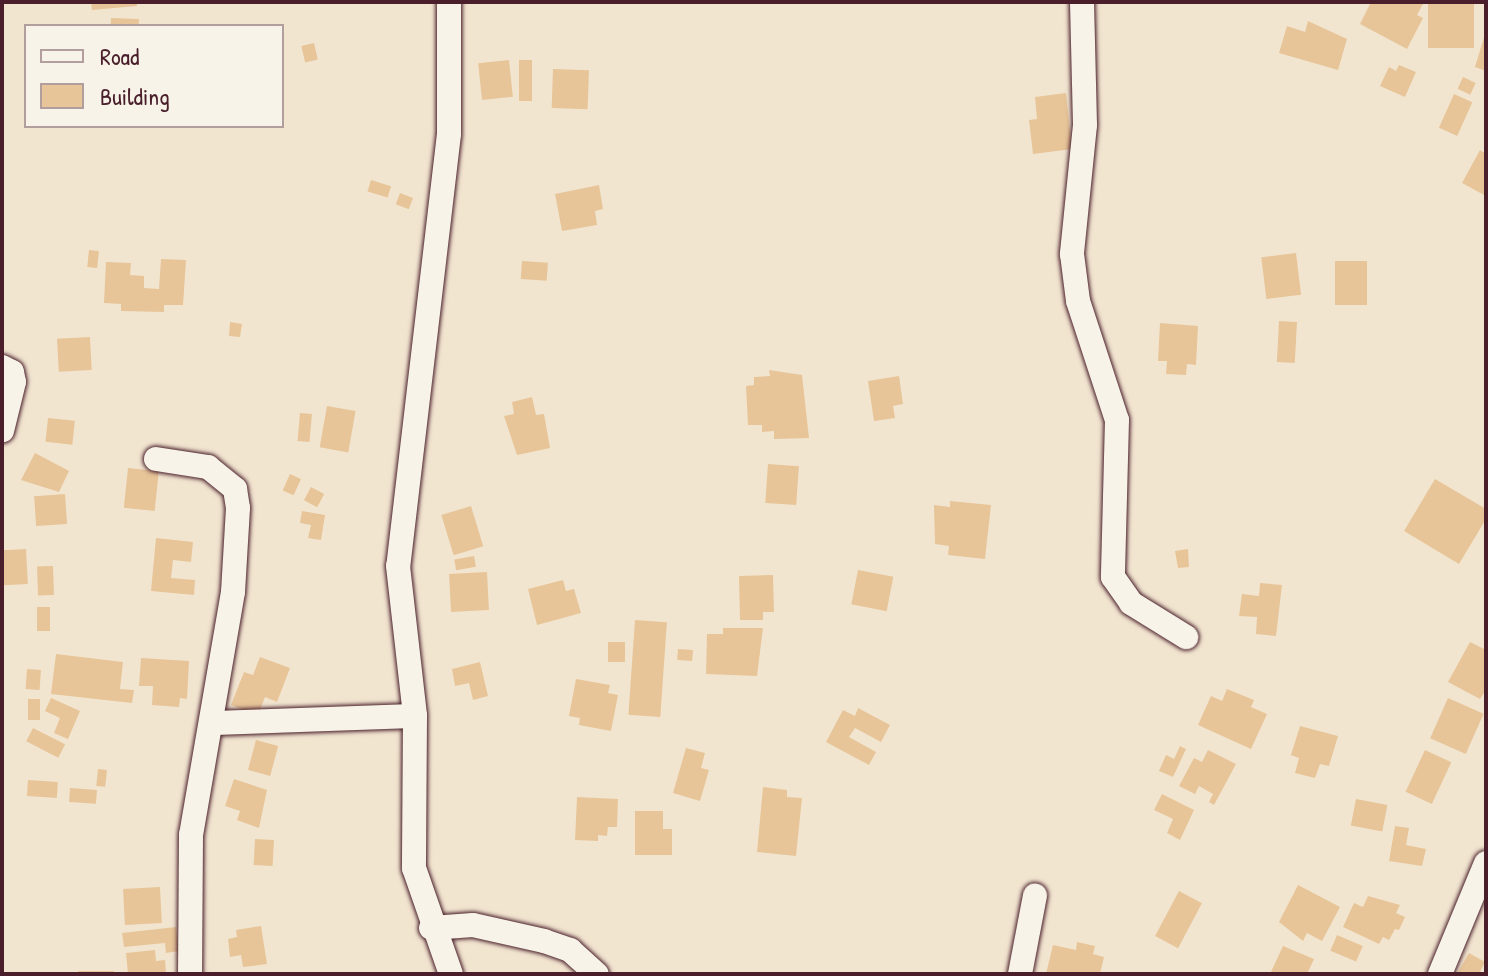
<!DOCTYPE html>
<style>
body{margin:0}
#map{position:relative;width:1488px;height:976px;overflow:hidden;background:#f2e5d0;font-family:"Patrick Hand",sans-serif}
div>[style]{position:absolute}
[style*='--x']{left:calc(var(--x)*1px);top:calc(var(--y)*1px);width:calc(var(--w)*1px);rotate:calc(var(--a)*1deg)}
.building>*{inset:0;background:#e7c599;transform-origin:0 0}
.roads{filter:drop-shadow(0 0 2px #4a1f2b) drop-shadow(0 0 2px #4a1f2b)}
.street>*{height:24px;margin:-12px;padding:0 12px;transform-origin:12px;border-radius:12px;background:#f7f3e8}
span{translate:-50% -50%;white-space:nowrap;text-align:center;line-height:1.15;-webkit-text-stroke:6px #f7f3e8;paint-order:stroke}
.frame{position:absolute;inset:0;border:4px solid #4a1f2b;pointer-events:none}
.legend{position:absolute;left:24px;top:24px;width:260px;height:104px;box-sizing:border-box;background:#f7f3e8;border:2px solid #b29e9c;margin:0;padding:10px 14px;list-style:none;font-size:24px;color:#4a1f2b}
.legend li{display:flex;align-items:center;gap:16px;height:40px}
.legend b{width:40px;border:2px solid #b29e9c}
</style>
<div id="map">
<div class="building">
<i style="clip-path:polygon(91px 2px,137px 2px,137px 6px,92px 10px)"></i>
<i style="clip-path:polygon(1371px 2px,1424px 2px,1417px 15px,1423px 18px,1407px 49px,1360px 24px)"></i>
<i style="left:1428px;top:2px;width:46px;height:46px"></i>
<i style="left:111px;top:18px;width:28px;height:8px;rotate:2deg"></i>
<i style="clip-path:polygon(1308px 21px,1347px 39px,1338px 70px,1279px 53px,1287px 26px,1305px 32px)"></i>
<i style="clip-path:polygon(1485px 34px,1486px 34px,1486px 71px,1475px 67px)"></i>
<i style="left:314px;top:43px;width:17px;height:13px;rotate:77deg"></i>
<i style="left:509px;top:60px;width:37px;height:31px;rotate:84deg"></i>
<i style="left:519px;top:60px;width:13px;height:41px"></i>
<i style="clip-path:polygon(1399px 65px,1416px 72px,1405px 97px,1380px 86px,1389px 67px,1396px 71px)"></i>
<i style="left:553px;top:69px;width:36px;height:39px;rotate:2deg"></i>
<i style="left:1463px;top:77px;width:14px;height:13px;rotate:25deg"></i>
<i style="clip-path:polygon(1066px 93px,1072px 149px,1033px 154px,1029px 120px,1037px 119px,1035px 97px)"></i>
<i style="left:1454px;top:94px;width:20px;height:37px;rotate:24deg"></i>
<i style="clip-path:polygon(1480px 150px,1486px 154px,1486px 196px,1462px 183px)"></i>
<i style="left:371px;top:180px;width:21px;height:12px;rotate:17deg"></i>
<i style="clip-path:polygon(599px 185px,603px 209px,595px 211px,597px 225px,562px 231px,555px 194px)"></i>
<i style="left:400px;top:193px;width:14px;height:12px;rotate:21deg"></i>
<i style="left:89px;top:250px;width:10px;height:17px;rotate:6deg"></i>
<i style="left:1296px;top:253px;width:42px;height:35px;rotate:83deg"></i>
<i style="clip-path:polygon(161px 259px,186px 260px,183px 305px,164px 305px,164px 312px,121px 311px,121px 304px,104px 303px,106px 262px,131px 263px,130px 275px,144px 276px,144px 288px,159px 289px)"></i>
<i style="left:522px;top:261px;width:26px;height:18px;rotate:4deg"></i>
<i style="left:1335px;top:261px;width:32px;height:44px"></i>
<i style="left:1279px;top:321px;width:18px;height:41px;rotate:3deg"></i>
<i style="clip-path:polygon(230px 322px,242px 324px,240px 337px,229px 336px)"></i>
<i style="clip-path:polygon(1160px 323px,1198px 326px,1196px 365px,1187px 364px,1186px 375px,1166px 374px,1167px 361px,1158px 361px)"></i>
<i style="left:90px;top:337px;width:33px;height:33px;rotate:87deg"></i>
<i style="clip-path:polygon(769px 370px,802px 375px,809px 438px,774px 439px,774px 431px,762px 432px,762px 425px,748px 425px,746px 386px,754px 385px,754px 377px,770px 376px)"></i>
<i style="clip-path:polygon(899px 376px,903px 404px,893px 406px,895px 418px,874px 421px,868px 381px)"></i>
<i style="clip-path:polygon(532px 397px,536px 415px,544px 414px,550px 448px,517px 455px,504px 416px,514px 414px,512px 402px)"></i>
<i style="left:327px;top:406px;width:29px;height:42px;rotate:10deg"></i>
<i style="left:300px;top:413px;width:12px;height:28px;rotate:5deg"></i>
<i style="left:48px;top:418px;width:27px;height:24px;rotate:6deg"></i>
<i style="clip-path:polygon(35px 453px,69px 471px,59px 492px,21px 480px)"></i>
<i style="left:768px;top:464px;width:31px;height:39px;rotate:4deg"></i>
<i style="left:128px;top:468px;width:31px;height:40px;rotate:6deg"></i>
<i style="left:290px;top:474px;width:12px;height:18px;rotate:24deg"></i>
<i style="clip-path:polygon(1435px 479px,1486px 509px,1486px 519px,1459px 564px,1404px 531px)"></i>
<i style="left:311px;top:487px;width:15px;height:15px;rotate:28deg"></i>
<i style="left:65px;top:494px;width:30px;height:31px;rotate:86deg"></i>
<i style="clip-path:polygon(950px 501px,991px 505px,985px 559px,948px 555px,949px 546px,935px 544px,934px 505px,950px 507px)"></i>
<i style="left:471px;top:506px;width:42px;height:31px;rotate:73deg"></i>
<i style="clip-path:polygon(302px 511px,325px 515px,321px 540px,308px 538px,311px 525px,300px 523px)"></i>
<i style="clip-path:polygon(156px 538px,193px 542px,191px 562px,173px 560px,171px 578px,195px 580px,194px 595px,151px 591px)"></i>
<i style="left:26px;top:549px;width:35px;height:24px;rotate:87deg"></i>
<i style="clip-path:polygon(1188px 549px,1189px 567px,1178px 568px,1175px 551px)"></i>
<i style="left:474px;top:556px;width:11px;height:20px;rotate:80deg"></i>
<i style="left:53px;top:566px;width:29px;height:16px;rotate:88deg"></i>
<i style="left:858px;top:570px;width:36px;height:35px;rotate:11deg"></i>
<i style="left:487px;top:572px;width:38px;height:38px;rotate:87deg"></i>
<i style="clip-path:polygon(773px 575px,774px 612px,763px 612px,763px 620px,740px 620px,739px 576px)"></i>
<i style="clip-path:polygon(563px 580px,566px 591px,574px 589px,581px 613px,537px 625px,528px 589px)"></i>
<i style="clip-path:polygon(1260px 583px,1282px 585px,1276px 636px,1256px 634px,1257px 617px,1239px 616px,1242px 594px,1259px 596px)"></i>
<i style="left:37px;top:607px;width:13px;height:24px"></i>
<i style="left:635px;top:620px;width:32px;height:95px;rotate:4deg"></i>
<i style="clip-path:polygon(723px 628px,763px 628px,757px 676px,706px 674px,707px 634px,723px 634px)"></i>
<i style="left:608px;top:642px;width:17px;height:20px"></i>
<i style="clip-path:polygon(1470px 642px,1486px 650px,1486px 690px,1480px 699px,1448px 682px)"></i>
<i style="left:678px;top:649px;width:15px;height:11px;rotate:4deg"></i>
<i style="clip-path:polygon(56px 654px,123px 662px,120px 689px,134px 690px,132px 703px,51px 694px)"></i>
<i style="clip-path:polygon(260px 657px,290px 668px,277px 702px,265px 697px,258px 715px,231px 705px,244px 672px,253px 675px)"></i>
<i style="clip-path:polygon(141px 658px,189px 661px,187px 699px,180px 698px,179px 707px,152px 705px,153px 686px,139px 686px)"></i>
<i style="clip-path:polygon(480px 662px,488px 696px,473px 700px,469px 683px,455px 686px,452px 669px)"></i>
<i style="left:27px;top:669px;width:14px;height:20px;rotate:4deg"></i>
<i style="clip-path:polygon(576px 679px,610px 685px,608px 693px,618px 695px,611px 731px,579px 725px,580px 718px,569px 716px)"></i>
<i style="clip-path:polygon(1227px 689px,1254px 700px,1251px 707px,1267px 714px,1251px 749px,1198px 725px,1211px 696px,1222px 701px)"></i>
<i style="clip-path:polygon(51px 698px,80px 711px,68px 739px,54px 733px,60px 718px,45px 711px)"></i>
<i style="left:1448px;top:698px;width:39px;height:44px;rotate:24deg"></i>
<i style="left:28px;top:699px;width:12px;height:21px"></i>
<i style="clip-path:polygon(858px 708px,890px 725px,881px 742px,855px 728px,849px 737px,876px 752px,869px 765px,826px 742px,843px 710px,855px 716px)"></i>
<i style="clip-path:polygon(1300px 726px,1338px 736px,1329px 766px,1320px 764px,1315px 778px,1295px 773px,1299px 758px,1291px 755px)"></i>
<i style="left:33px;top:728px;width:36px;height:15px;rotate:27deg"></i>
<i style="left:256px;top:740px;width:23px;height:31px;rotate:15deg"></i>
<i style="clip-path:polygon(1180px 746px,1186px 749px,1173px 777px,1159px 771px,1166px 755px,1174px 759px)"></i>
<i style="clip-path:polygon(686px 748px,705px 753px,701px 768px,709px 770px,700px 801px,673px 793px)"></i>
<i style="clip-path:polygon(1208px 750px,1236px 764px,1214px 805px,1209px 802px,1213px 794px,1199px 786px,1195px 794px,1179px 786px,1194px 758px,1202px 762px)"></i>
<i style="left:1425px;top:750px;width:29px;height:46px;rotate:25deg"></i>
<i style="left:98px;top:769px;width:9px;height:17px;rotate:6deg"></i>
<i style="clip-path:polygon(234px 779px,267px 790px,259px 828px,237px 820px,240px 811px,225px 806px)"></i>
<i style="left:28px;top:780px;width:30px;height:16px;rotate:4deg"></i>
<i style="clip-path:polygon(763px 787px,787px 790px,787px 797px,802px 798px,796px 856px,757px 852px)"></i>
<i style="left:70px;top:788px;width:27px;height:14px;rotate:4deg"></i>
<i style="clip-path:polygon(1162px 794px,1194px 810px,1180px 840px,1167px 833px,1173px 819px,1154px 810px)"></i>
<i style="clip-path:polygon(577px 797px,618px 799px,617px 827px,608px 827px,607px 836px,598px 835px,598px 841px,575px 840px)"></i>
<i style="left:1356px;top:799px;width:32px;height:27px;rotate:11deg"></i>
<i style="clip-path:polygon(635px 811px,663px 811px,663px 829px,672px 829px,672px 855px,635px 855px)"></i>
<i style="clip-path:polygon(1395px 826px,1409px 828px,1406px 845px,1426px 849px,1422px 866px,1389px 861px)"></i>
<i style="left:255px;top:839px;width:19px;height:26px;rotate:3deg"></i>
<i style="clip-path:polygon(1298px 885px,1340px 907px,1322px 941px,1307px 933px,1303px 941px,1279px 922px)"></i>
<i style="left:160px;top:887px;width:36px;height:37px;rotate:87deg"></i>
<i style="left:1179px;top:891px;width:26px;height:51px;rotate:28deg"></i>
<i style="clip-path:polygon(1368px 896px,1400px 905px,1396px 913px,1405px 917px,1399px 930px,1395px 929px,1389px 940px,1383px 937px,1379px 944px,1343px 927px,1354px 903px,1363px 907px)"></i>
<i style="clip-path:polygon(261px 926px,267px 964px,243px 967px,241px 955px,230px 957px,228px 939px,237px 937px,236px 930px)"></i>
<i style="clip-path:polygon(176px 927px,179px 951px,166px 953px,165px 943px,124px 947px,122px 933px)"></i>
<i style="left:1337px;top:935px;width:28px;height:17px;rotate:23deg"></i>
<i style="clip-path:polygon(1077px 942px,1095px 946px,1093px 954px,1104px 957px,1100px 974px,1046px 974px,1053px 945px,1076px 950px)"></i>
<i style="clip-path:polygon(1283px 946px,1314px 959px,1307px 974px,1270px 974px)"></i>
<i style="clip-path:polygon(155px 950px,156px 961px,165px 960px,166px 974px,128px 974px,126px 953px)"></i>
<i style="clip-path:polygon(1469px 953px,1485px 962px,1479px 974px,1457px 974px)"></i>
<i style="left:78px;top:971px;width:36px;height:3px"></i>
</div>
<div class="roads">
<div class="street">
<i style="--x:449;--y:2;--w:132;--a:90"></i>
<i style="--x:449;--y:134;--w:435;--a:96.7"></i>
<i style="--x:398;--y:566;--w:151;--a:83.5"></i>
<i style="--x:415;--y:716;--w:152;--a:90.4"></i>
<i style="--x:414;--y:868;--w:112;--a:70.8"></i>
<i style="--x:1082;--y:2;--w:123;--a:88.6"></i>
<i style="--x:1085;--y:125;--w:130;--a:95.8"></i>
<i style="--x:1072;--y:254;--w:47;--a:82.7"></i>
<i style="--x:1078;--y:301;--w:125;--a:71.9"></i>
<i style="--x:1117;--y:420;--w:157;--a:91.5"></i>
<i style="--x:1113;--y:577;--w:32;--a:55"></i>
<i style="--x:1131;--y:603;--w:65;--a:31.7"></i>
<i style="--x:2;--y:367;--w:11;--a:27"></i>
<i style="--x:12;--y:372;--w:10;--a:79"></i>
<i style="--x:14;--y:382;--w:50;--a:103.8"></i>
<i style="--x:156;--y:459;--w:53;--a:8.7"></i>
<i style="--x:208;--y:467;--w:35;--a:39"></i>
<i style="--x:235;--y:489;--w:19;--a:81"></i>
<i style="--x:238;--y:508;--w:84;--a:93.4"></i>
<i style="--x:233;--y:592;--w:247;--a:99.8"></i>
<i style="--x:191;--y:835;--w:139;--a:90.4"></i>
<i style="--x:213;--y:723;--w:202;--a:-2"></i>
<i style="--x:431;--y:928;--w:42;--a:-4.1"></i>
<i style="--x:473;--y:925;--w:73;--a:12.7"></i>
<i style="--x:544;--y:941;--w:28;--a:19"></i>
<i style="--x:570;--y:950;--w:36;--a:42"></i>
<i style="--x:1020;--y:974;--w:80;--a:-79.2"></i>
<i style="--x:1440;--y:974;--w:120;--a:-67.5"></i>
</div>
</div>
<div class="frame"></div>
<ul class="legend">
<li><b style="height:10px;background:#f7f3e8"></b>Road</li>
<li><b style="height:22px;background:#e7c599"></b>Building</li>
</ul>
</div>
